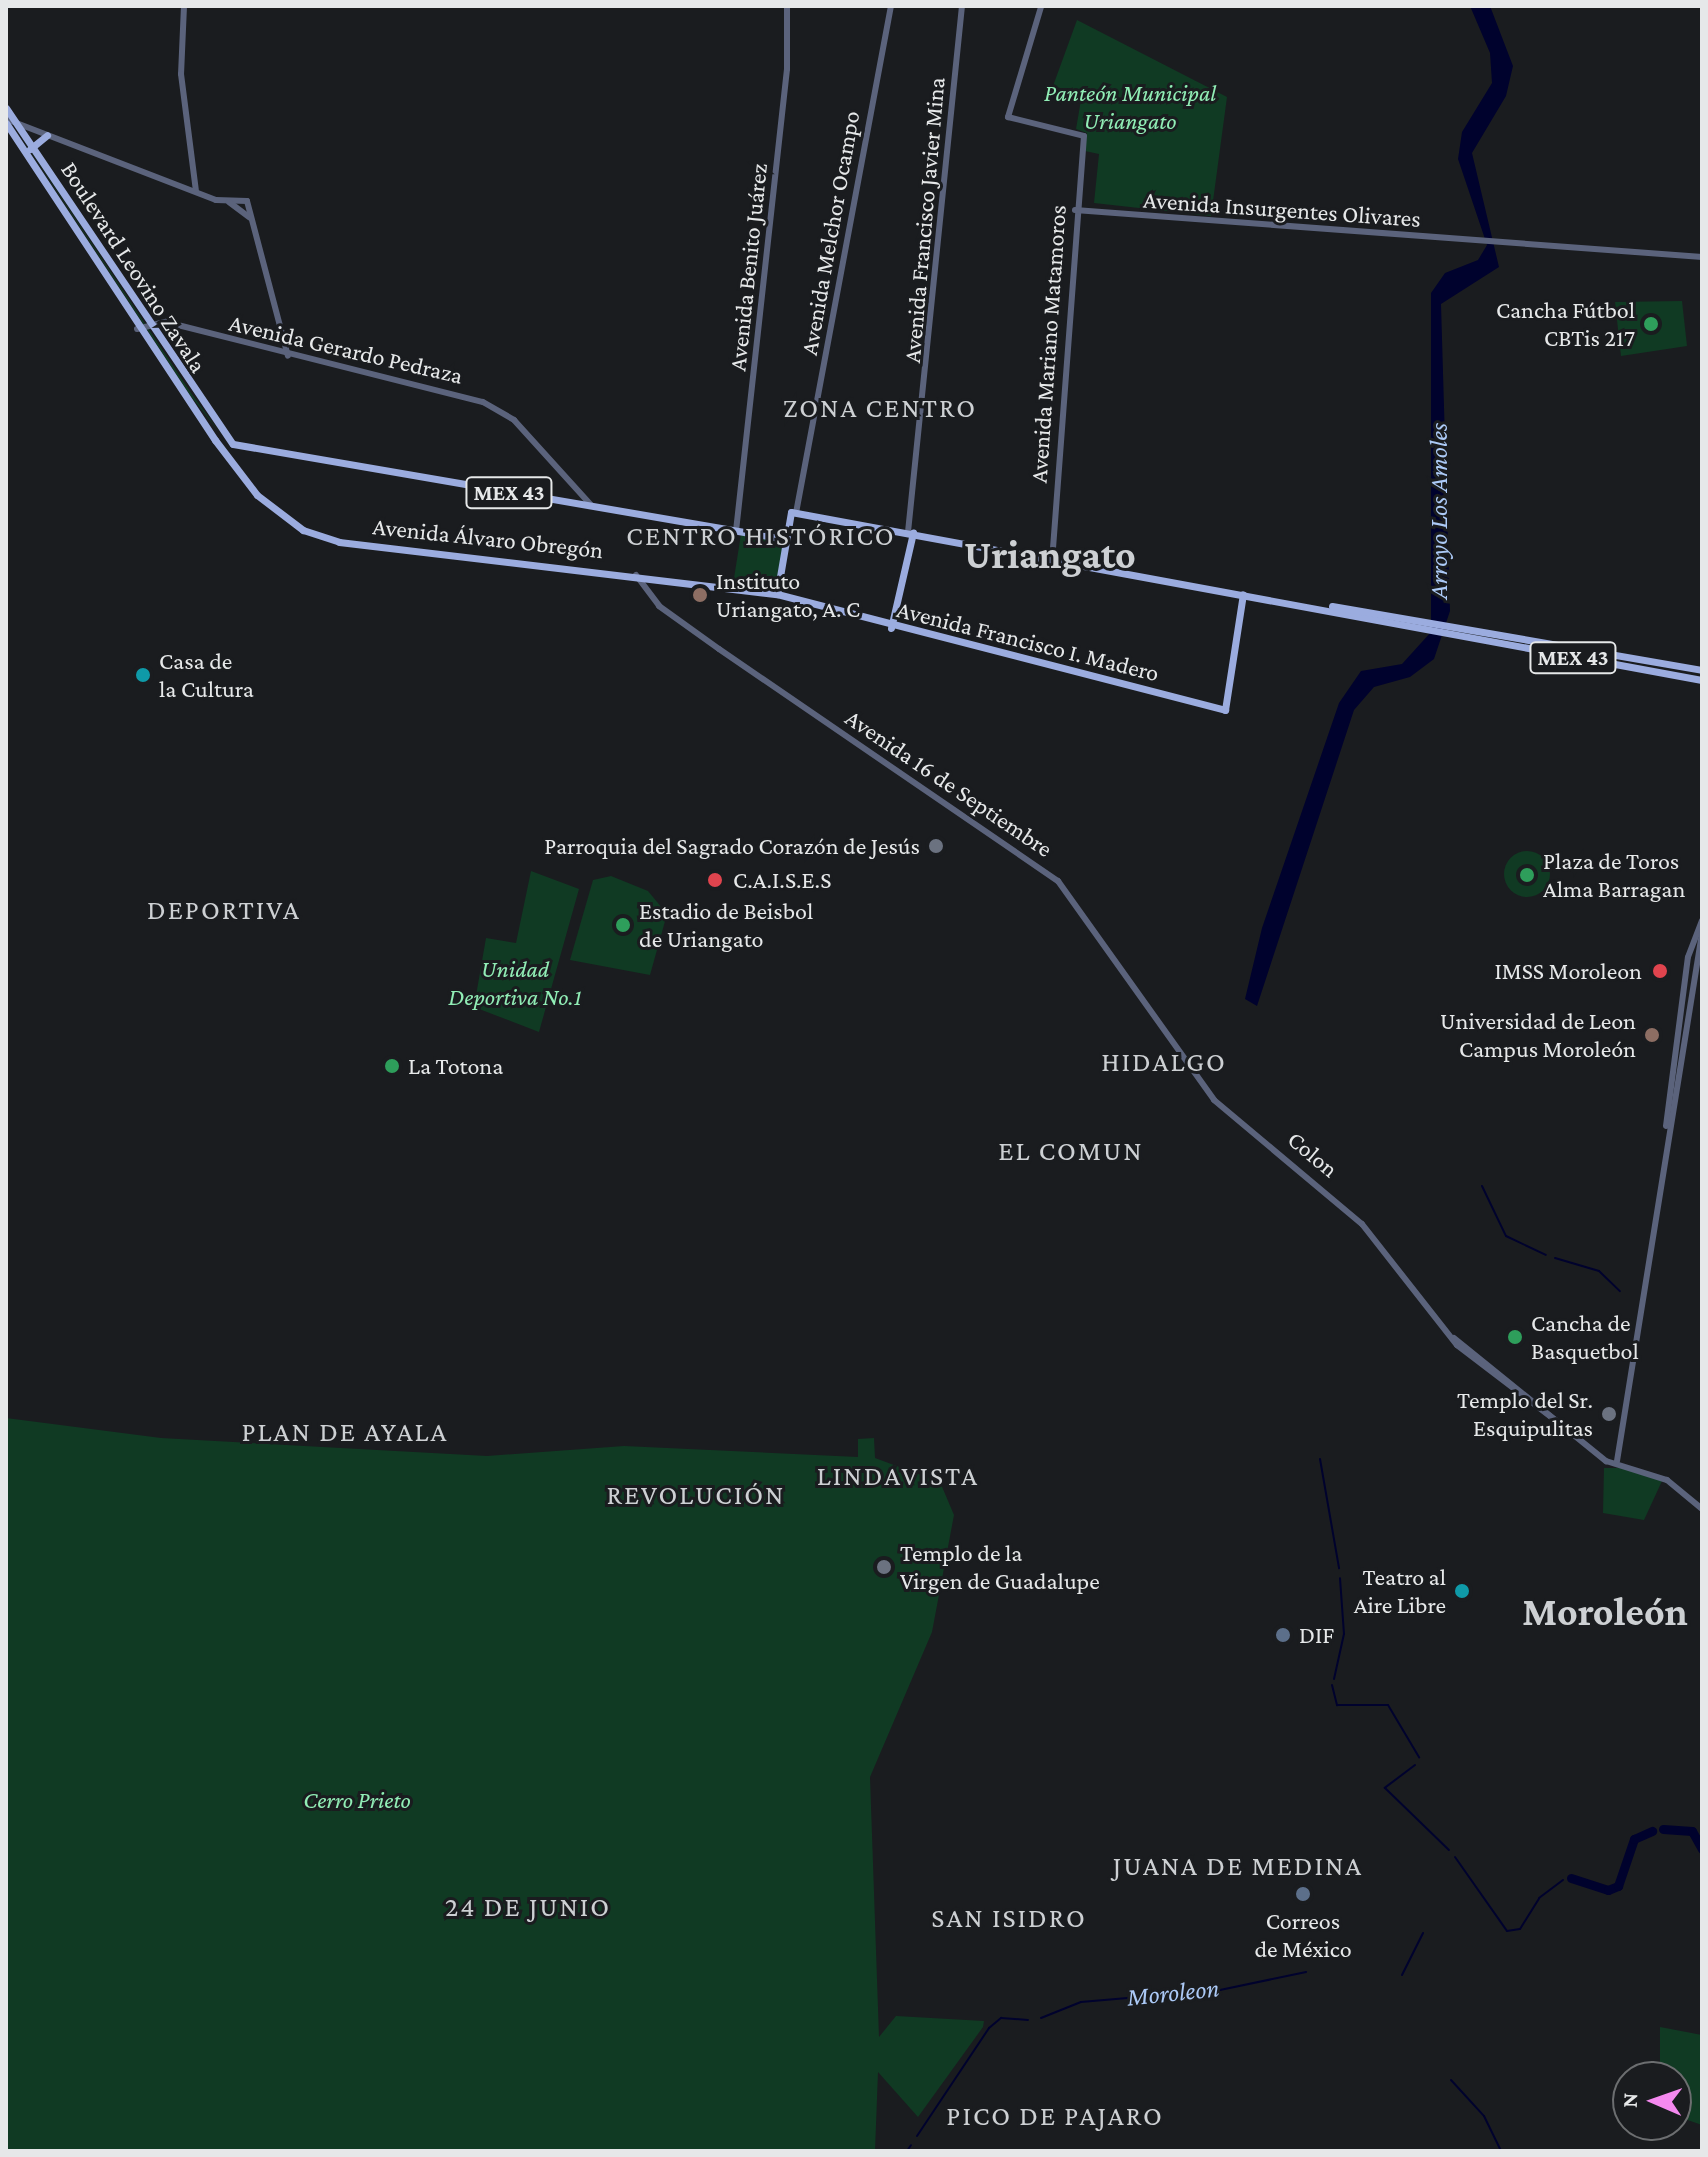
<!DOCTYPE html>
<meta charset="utf-8">
<style>
body{margin:0}
#map{position:relative;width:1708px;height:2157px;overflow:hidden;background:#1a1c1f;font-family:"Crimson Pro",serif}
div>[style]{position:absolute}
[style*='--x']{left:calc(var(--x)*1px);top:calc(var(--y)*1px);width:calc(var(--w)*1px);rotate:calc(var(--a)*1deg)}
.green>*{inset:0;background:#103a23;transform-origin:0 0}
.round{border-radius:50%}
.water>*{inset:0;background:#00022d}
.stream>*{height:2px;margin:-1px;padding:0 1px;transform-origin:1px;border-radius:1px;background:#00022d}
.river>*{height:9px;margin:-4.5px;padding:0 4.5px;transform-origin:4.5px;border-radius:4.5px;background:#00022d}
.minor>*{height:6px;margin:-3px;padding:0 3px;transform-origin:3px;border-radius:3px;background:#5b637c}
.major>*{height:7px;margin:-3.5px;padding:0 3.5px;transform-origin:3.5px;border-radius:3.5px;background:#9bacdf}
.dots>*{width:22px;height:22px;translate:-50% -50%;box-sizing:border-box;border:4px solid #1a1c1f;border-radius:50%}
span{translate:-50% -50%;white-space:nowrap;text-align:center;line-height:1.15;-webkit-text-stroke:6px #1a1c1f;paint-order:stroke}
.shield-label span{padding:2px 6px;background:#1a1c1f;border:2px solid;border-radius:6px;-webkit-text-stroke-width:0}
.shield-label{font-size:22px;color:#e6e8e9;font-weight:700}
.park-label{font-size:24px;color:#91eeb6;font-style:italic}
.street-label{font-size:24px;color:#e6e8e9}
.poi-label{font-size:24px;color:#e6e8e9}
.right{translate:-100% -50%;text-align:right}
.left{translate:0 -50%;text-align:left}
.water-label{font-size:26px;color:#accaf7;font-style:italic}
.quarter-label{font-size:28px;color:#cdd0d3;letter-spacing:2px}
.town-label{font-size:40px;color:#cdd0d3;font-weight:700}
.frame{position:absolute;inset:0;border:8px solid #e6e8e9;pointer-events:none}
.north{position:absolute;left:1612px;top:2061px;width:80px;height:80px;box-sizing:border-box;background:#1a1c1f;border:2px solid #6c6e70;border-radius:50%;rotate:272deg;font-size:22px;font-weight:700;line-height:32px;text-align:center;color:#e6e8e9}
.north::after{content:'';display:block;margin:auto;width:28px;height:36px;background:#f589ef;clip-path:polygon(50% 0,100% 100%,50% 72%,0 100%)}
</style>
<div id="map">
<div class="green">
<i style="clip-path:polygon(1077px 20px,1227px 97px,1211px 216px,1094px 203px,1099px 154px,1085px 151px,1087px 133px,1076px 129px,1082px 94px,1053px 86px)"></i>
<i style="clip-path:polygon(6px 114px,191px 393px,220px 433px,190px 395px)"></i>
<i style="clip-path:polygon(1682px 301px,1687px 346px,1621px 356px,1615px 302px)"></i>
<i style="left:741px;top:534px;width:43px;height:49px;rotate:9deg"></i>
<i class="round" style="left:1504px;top:851px;width:46px;height:46px"></i>
<i style="clip-path:polygon(531px 871px,579px 889px,539px 1032px,474px 1007px,486px 938px,516px 943px)"></i>
<i style="clip-path:polygon(611px 876px,648px 891px,667px 914px,650px 975px,570px 960px,593px 880px)"></i>
<i style="clip-path:polygon(6px 1418px,161px 1438px,487px 1456px,624px 1446px,858px 1457px,858px 1439px,874px 1438px,875px 1458px,940px 1482px,954px 1515px,932px 1632px,870px 1777px,879px 2037px,896px 2016px,984px 2021px,983px 2027px,918px 2117px,878px 2072px,875px 2151px,6px 2151px)"></i>
<i style="clip-path:polygon(1604px 1468px,1630px 1468px,1662px 1481px,1644px 1520px,1603px 1513px)"></i>
<i style="clip-path:polygon(1660px 2027px,1702px 2035px,1702px 2125px,1676px 2116px,1676px 2077px,1660px 2077px)"></i>
</div>
<div class="water">
<i style="clip-path:polygon(1470px 6px,1490px 6px,1513px 66px,1506px 96px,1472px 153px,1499px 267px,1441px 304px,1450px 611px,1434px 659px,1410px 677px,1374px 687px,1354px 710px,1257px 1006px,1245px 999px,1262px 928px,1339px 703px,1361px 671px,1402px 664px,1431px 632px,1431px 293px,1445px 273px,1478px 260px,1487px 245px,1458px 159px,1462px 132px,1492px 83px,1490px 53px)"></i>
</div>
<div class="stream">
<i style="--x:1482;--y:1186;--w:55;--a:64.4"></i>
<i style="--x:1506;--y:1236;--w:44;--a:25.4"></i>
<i style="--x:1555;--y:1258;--w:46;--a:16.5"></i>
<i style="--x:1599;--y:1271;--w:29;--a:44"></i>
<i style="--x:1320;--y:1459;--w:111;--a:80.1"></i>
<i style="--x:1334;--y:1679;--w:46;--a:-77.5"></i>
<i style="--x:1344;--y:1634;--w:56;--a:-94.1"></i>
<i style="--x:1332;--y:1685;--w:21;--a:76"></i>
<i style="--x:1337;--y:1705;--w:51;--a:0"></i>
<i style="--x:1388;--y:1705;--w:61;--a:59.2"></i>
<i style="--x:1415;--y:1765;--w:38;--a:143"></i>
<i style="--x:1385;--y:1788;--w:89;--a:44.1"></i>
<i style="--x:1455;--y:1857;--w:90;--a:54.9"></i>
<i style="--x:1507;--y:1931;--w:13;--a:-9"></i>
<i style="--x:1520;--y:1929;--w:36;--a:-58"></i>
<i style="--x:1539;--y:1898;--w:30;--a:-37"></i>
<i style="--x:1402;--y:1975;--w:47;--a:-63.4"></i>
<i style="--x:1041;--y:2018;--w:43;--a:-21.8"></i>
<i style="--x:1081;--y:2002;--w:140;--a:-4.9"></i>
<i style="--x:1220;--y:1990;--w:88;--a:-11.8"></i>
<i style="--x:1451;--y:2080;--w:49;--a:47.5"></i>
<i style="--x:1484;--y:2116;--w:37;--a:64"></i>
<i style="--x:917;--y:2136;--w:130;--a:-56.3"></i>
<i style="--x:989;--y:2028;--w:16;--a:-40"></i>
<i style="--x:1001;--y:2018;--w:27;--a:4"></i>
<i style="--x:907;--y:2151;--w:7;--a:-56"></i>
</div>
<div class="river">
<i style="--x:1663;--y:1829;--w:29;--a:4"></i>
<i style="--x:1692;--y:1831;--w:21;--a:61"></i>
<i style="--x:1571;--y:1878;--w:39;--a:18"></i>
<i style="--x:1608;--y:1890;--w:11;--a:-22"></i>
<i style="--x:1618;--y:1886;--w:50;--a:-71.2"></i>
<i style="--x:1634;--y:1839;--w:20;--a:-24"></i>
</div>
<div class="minor">
<i style="--x:184;--y:6;--w:68;--a:92.5"></i>
<i style="--x:181;--y:74;--w:118;--a:82.7"></i>
<i style="--x:1041;--y:7;--w:115;--a:106.7"></i>
<i style="--x:1008;--y:117;--w:78;--a:14"></i>
<i style="--x:1084;--y:136;--w:422;--a:94.3"></i>
<i style="--x:6;--y:119;--w:225;--a:21.1"></i>
<i style="--x:216;--y:200;--w:31;--a:2"></i>
<i style="--x:247;--y:201;--w:160;--a:75.2"></i>
<i style="--x:229;--y:202;--w:26;--a:37"></i>
<i style="--x:1075;--y:210;--w:629;--a:4.29"></i>
<i style="--x:137;--y:329;--w:30;--a:-14"></i>
<i style="--x:166;--y:322;--w:327;--a:14.2"></i>
<i style="--x:483;--y:402;--w:36;--a:30"></i>
<i style="--x:514;--y:420;--w:116;--a:47.8"></i>
<i style="--x:796;--y:513;--w:516;--a:-79.39"></i>
<i style="--x:736;--y:531;--w:465;--a:-83.7"></i>
<i style="--x:787;--y:69;--w:63;--a:-90"></i>
<i style="--x:908;--y:532;--w:529;--a:-84.14"></i>
<i style="--x:636;--y:575;--w:39;--a:53"></i>
<i style="--x:659;--y:606;--w:74;--a:35.6"></i>
<i style="--x:719;--y:649;--w:411;--a:34.4"></i>
<i style="--x:1058;--y:881;--w:269;--a:54.5"></i>
<i style="--x:1214;--y:1100;--w:193;--a:40"></i>
<i style="--x:1362;--y:1224;--w:154;--a:51.9"></i>
<i style="--x:1457;--y:1345;--w:133;--a:37.4"></i>
<i style="--x:1666;--y:1126;--w:170;--a:-82.6"></i>
<i style="--x:1688;--y:957;--w:39;--a:-69"></i>
<i style="--x:1454;--y:1338;--w:196;--a:39"></i>
<i style="--x:1606;--y:1461;--w:64;--a:17.3"></i>
<i style="--x:1667;--y:1480;--w:45;--a:39.6"></i>
<i style="--x:1617;--y:1461;--w:535;--a:-80.85"></i>
</div>
<div class="major">
<i style="--x:6;--y:108;--w:405;--a:56"></i>
<i style="--x:233;--y:444;--w:560;--a:9.77"></i>
<i style="--x:6;--y:123;--w:380;--a:56.6"></i>
<i style="--x:215;--y:440;--w:69;--a:52.6"></i>
<i style="--x:257;--y:495;--w:58;--a:37.3"></i>
<i style="--x:303;--y:530;--w:38;--a:18"></i>
<i style="--x:339;--y:542;--w:441;--a:6.8"></i>
<i style="--x:777;--y:594;--w:463;--a:14.5"></i>
<i style="--x:1225;--y:710;--w:117;--a:-81.2"></i>
<i style="--x:30;--y:149;--w:22;--a:-39"></i>
<i style="--x:777;--y:594;--w:83;--a:-80.3"></i>
<i style="--x:791;--y:512;--w:926;--a:10.45"></i>
<i style="--x:1332;--y:606;--w:375;--a:9.8"></i>
<i style="--x:891;--y:628;--w:98;--a:-77"></i>
</div>
<div class="dots">
<i style="left:1651px;top:324px;background:#2e9e5b"></i>
<i style="left:700px;top:595px;background:#8d6e63"></i>
<i style="left:143px;top:675px;background:#0f9aa8"></i>
<i style="left:936px;top:846px;background:#6b7280"></i>
<i style="left:1527px;top:875px;background:#2e9e5b"></i>
<i style="left:715px;top:880px;background:#e0444e"></i>
<i style="left:623px;top:925px;background:#2e9e5b"></i>
<i style="left:1660px;top:971px;background:#e0444e"></i>
<i style="left:1652px;top:1035px;background:#8d6e63"></i>
<i style="left:392px;top:1066px;background:#2e9e5b"></i>
<i style="left:1515px;top:1337px;background:#2e9e5b"></i>
<i style="left:1609px;top:1414px;background:#6b7280"></i>
<i style="left:884px;top:1567px;background:#6b7280"></i>
<i style="left:1462px;top:1591px;background:#0f9aa8"></i>
<i style="left:1283px;top:1635px;background:#5c6f8a"></i>
<i style="left:1303px;top:1894px;background:#5c6f8a"></i>
</div>
<div class="shield-label">
<span style="left:509px;top:493px">MEX 43</span>
<span style="left:1573px;top:658px">MEX 43</span>
</div>
<div class="park-label">
<span style="left:1130px;top:107px">Panteón Municipal<br>Uriangato</span>
<span style="left:515px;top:983px">Unidad<br>Deportiva No.1</span>
<span style="left:357px;top:1800px">Cerro Prieto</span>
</div>
<div class="street-label">
<span style="left:1282px;top:209px;rotate:4deg">Avenida Insurgentes Olivares</span>
<span style="left:924px;top:220px;rotate:-85deg">Avenida Francisco Javier Mina</span>
<span style="left:830px;top:233px;rotate:-80deg">Avenida Melchor Ocampo</span>
<span style="left:134px;top:267px;rotate:57deg">Boulevard Leovino Zavala</span>
<span style="left:748px;top:267px;rotate:-84deg">Avenida Benito Juárez</span>
<span style="left:1048px;top:344px;rotate:-86deg">Avenida Mariano Matamoros</span>
<span style="left:346px;top:349px;rotate:13deg">Avenida Gerardo Pedraza</span>
<span style="left:488px;top:538px;rotate:6deg">Avenida Álvaro Obregón</span>
<span style="left:1028px;top:641px;rotate:14deg">Avenida Francisco I. Madero</span>
<span style="left:949px;top:783px;rotate:34deg">Avenida 16 de Septiembre</span>
<span style="left:1313px;top:1154px;rotate:40deg">Colon</span>
</div>
<div class="poi-label">
<span class="right" style="left:1635px;top:324px">Cancha Fútbol<br>CBTis 217</span>
<span class="left" style="left:716px;top:595px">Instituto<br>Uriangato, A. C</span>
<span class="left" style="left:159px;top:675px">Casa de<br>la Cultura</span>
<span class="right" style="left:920px;top:846px">Parroquia del Sagrado Corazón de Jesús</span>
<span class="left" style="left:1543px;top:875px">Plaza de Toros<br>Alma Barragan</span>
<span class="left" style="left:733px;top:880px">C.A.I.S.E.S</span>
<span class="left" style="left:639px;top:925px">Estadio de Beisbol<br>de Uriangato</span>
<span class="right" style="left:1642px;top:971px">IMSS Moroleon</span>
<span class="right" style="left:1636px;top:1035px">Universidad de Leon<br>Campus Moroleón</span>
<span class="left" style="left:408px;top:1066px">La Totona</span>
<span class="left" style="left:1531px;top:1337px">Cancha de<br>Basquetbol</span>
<span class="right" style="left:1593px;top:1414px">Templo del Sr.<br>Esquipulitas</span>
<span class="left" style="left:900px;top:1567px">Templo de la<br>Virgen de Guadalupe</span>
<span class="right" style="left:1446px;top:1591px">Teatro al<br>Aire Libre</span>
<span class="left" style="left:1299px;top:1635px">DIF</span>
<span style="left:1303px;top:1935px">Correos<br>de México</span>
</div>
<div class="water-label">
<span style="left:1439px;top:511px;rotate:-90deg">Arroyo Los Amoles</span>
<span style="left:1173px;top:1993px;rotate:-6deg">Moroleon</span>
</div>
<div class="quarter-label">
<span style="left:880px;top:408px">ZONA CENTRO</span>
<span style="left:761px;top:536px">CENTRO HISTÓRICO</span>
<span style="left:224px;top:910px">DEPORTIVA</span>
<span style="left:1164px;top:1062px">HIDALGO</span>
<span style="left:1071px;top:1151px">EL COMUN</span>
<span style="left:345px;top:1432px">PLAN DE AYALA</span>
<span style="left:898px;top:1476px">LINDAVISTA</span>
<span style="left:696px;top:1495px">REVOLUCIÓN</span>
<span style="left:1238px;top:1866px">JUANA DE MEDINA</span>
<span style="left:528px;top:1907px">24 DE JUNIO</span>
<span style="left:1009px;top:1918px">SAN ISIDRO</span>
<span style="left:1055px;top:2116px">PICO DE PAJARO</span>
</div>
<div class="town-label">
<span style="left:1050px;top:555px">Uriangato</span>
<span style="left:1605px;top:1612px">Moroleón</span>
</div>
<div class="frame"></div>
<div class="north">N</div>
</div>
